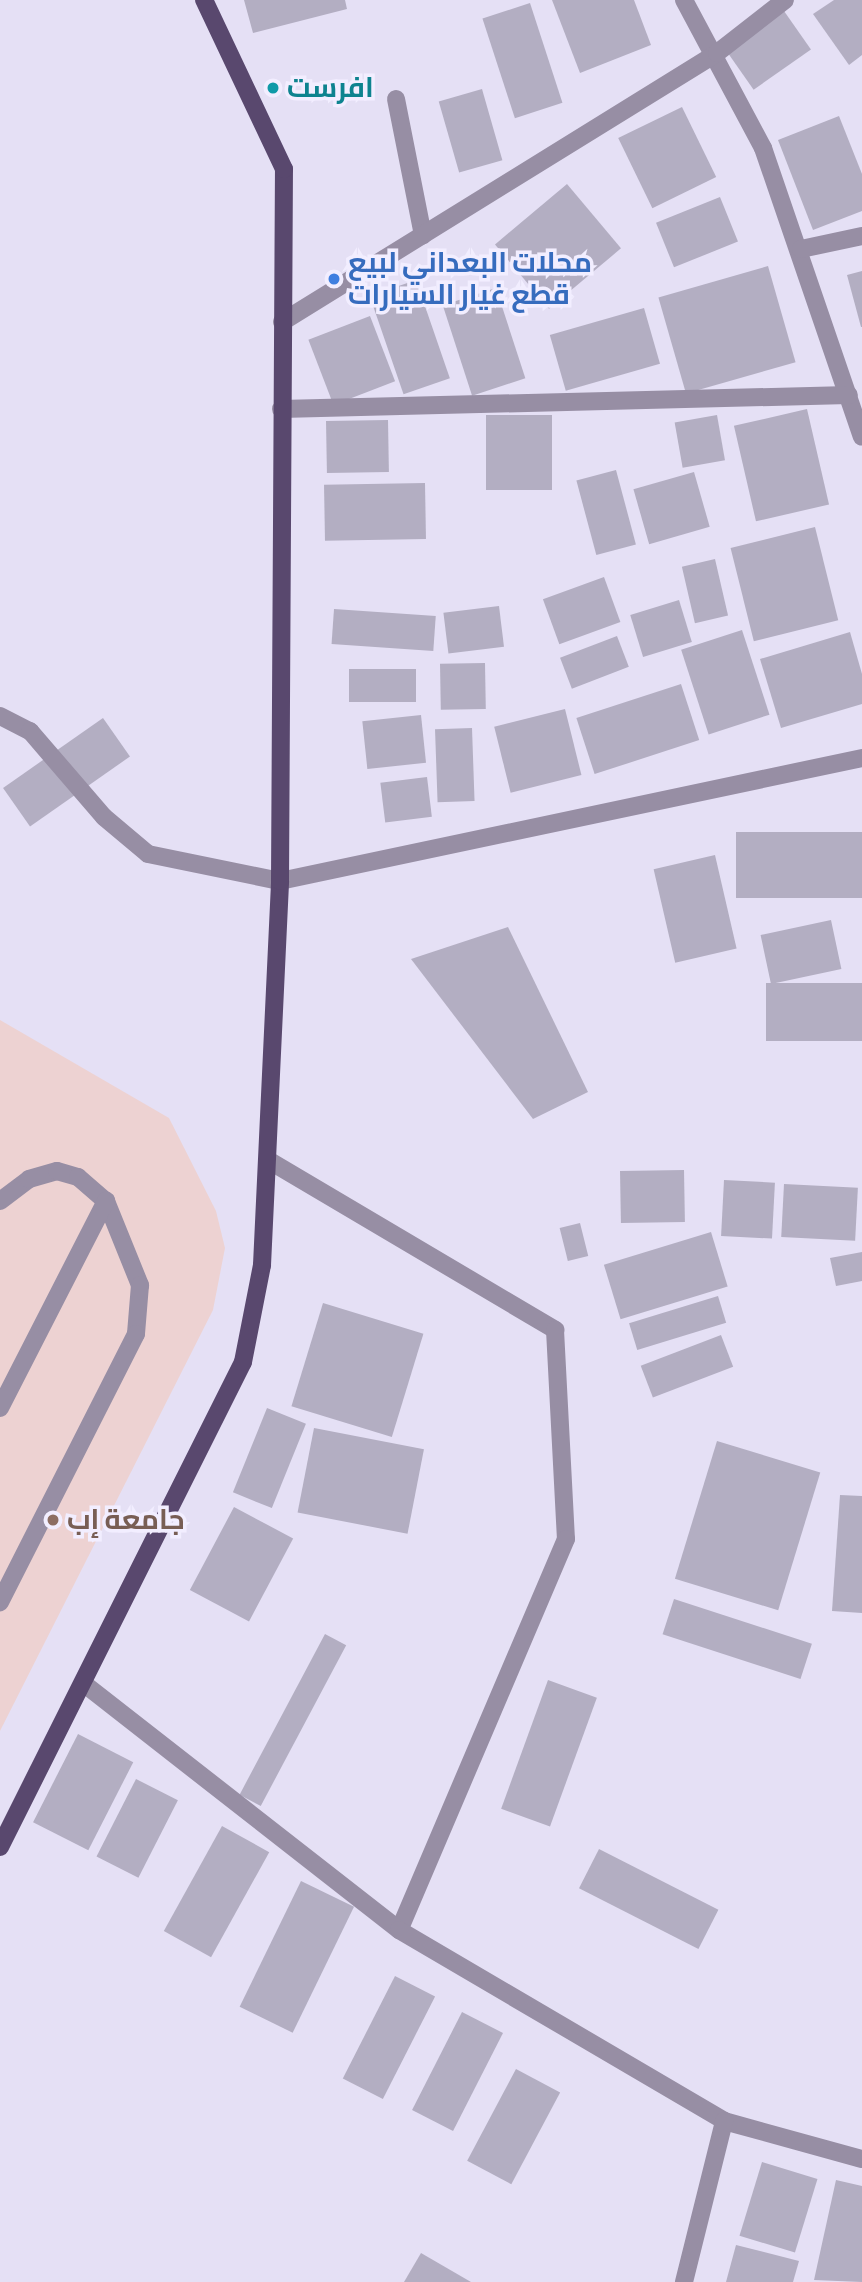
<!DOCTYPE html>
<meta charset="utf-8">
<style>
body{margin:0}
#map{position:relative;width:862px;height:2282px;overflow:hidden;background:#e5e0f5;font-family:"Zilla Slab",Cairo,serif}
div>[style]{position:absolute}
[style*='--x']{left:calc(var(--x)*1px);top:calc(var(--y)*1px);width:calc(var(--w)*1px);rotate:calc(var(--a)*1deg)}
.commercial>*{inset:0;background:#edd2d2}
.building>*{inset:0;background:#b3aec2;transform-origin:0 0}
.minor>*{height:18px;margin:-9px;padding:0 9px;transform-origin:9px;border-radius:9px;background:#978ea4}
.major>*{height:18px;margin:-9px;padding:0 9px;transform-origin:9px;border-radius:9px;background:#59486e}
.dots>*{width:19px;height:19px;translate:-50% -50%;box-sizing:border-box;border:4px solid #f2eeff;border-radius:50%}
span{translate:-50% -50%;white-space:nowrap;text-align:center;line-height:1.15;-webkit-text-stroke:7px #f2eeff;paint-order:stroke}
.culture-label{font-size:28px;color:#0d838f;font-weight:700}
.left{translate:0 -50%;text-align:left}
.shop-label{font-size:28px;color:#366cbe;font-weight:700}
.education-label{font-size:28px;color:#785e54;font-weight:700}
</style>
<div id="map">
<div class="commercial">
<i style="clip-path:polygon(0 1020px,169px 1118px,216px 1211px,225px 1248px,213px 1310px,0 1731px)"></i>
</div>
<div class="building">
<i style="clip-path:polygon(244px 0,345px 0,347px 9px,253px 33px)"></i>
<i style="clip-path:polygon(552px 0,634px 0,651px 45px,580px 73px)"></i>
<i style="clip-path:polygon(834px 0,862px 0,862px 55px,849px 65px,813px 14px)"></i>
<i style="left:530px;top:3px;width:105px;height:50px;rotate:72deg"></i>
<i style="left:784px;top:11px;width:47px;height:70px;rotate:55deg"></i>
<i style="left:482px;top:89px;width:74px;height:45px;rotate:74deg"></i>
<i style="left:682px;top:107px;width:78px;height:71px;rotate:64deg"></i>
<i style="clip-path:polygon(839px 116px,862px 174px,862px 211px,813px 230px,778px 140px)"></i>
<i style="left:567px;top:184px;width:84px;height:94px;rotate:50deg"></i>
<i style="left:720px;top:197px;width:48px;height:69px;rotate:68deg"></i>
<i style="left:768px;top:266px;width:100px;height:114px;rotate:74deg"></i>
<i style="clip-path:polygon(862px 271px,862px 327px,861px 327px,847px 275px)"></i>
<i style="left:416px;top:280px;width:104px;height:49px;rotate:71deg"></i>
<i style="left:496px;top:288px;width:95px;height:56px;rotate:72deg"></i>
<i style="left:644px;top:308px;width:58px;height:98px;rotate:74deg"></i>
<i style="left:370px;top:316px;width:70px;height:66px;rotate:69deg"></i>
<i style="left:807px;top:409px;width:98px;height:75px;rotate:77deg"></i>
<i style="left:486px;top:415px;width:66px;height:75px"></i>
<i style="left:717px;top:415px;width:46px;height:43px;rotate:80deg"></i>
<i style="left:388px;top:420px;width:52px;height:62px;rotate:89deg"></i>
<i style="left:616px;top:470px;width:77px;height:41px;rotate:75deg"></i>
<i style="left:694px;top:472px;width:57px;height:63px;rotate:74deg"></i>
<i style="left:425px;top:483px;width:56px;height:101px;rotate:89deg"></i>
<i style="left:815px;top:527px;width:96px;height:87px;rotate:76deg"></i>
<i style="left:715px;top:559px;width:58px;height:34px;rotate:77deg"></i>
<i style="left:604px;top:577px;width:48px;height:65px;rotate:70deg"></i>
<i style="left:679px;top:600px;width:44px;height:51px;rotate:73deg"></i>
<i style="left:499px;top:606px;width:41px;height:56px;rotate:83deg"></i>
<i style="left:334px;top:609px;width:102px;height:35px;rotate:4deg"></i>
<i style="left:742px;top:630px;width:89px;height:64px;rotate:72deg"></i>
<i style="clip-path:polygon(850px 632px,862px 674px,862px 704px,781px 728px,760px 659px)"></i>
<i style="left:617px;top:636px;width:33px;height:61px;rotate:69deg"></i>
<i style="left:485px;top:663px;width:46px;height:45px;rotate:89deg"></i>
<i style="left:349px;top:669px;width:67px;height:33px"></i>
<i style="left:681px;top:684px;width:59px;height:110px;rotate:72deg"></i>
<i style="left:565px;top:709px;width:68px;height:73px;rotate:76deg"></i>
<i style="left:421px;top:715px;width:48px;height:59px;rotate:84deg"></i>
<i style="left:103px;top:718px;width:47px;height:122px;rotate:55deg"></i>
<i style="left:472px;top:728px;width:73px;height:37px;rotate:88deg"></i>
<i style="left:427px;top:777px;width:40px;height:47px;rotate:83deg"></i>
<i style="left:862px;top:832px;width:66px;height:126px;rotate:90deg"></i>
<i style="left:715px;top:855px;width:96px;height:63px;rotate:77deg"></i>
<i style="left:831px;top:920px;width:50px;height:72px;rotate:78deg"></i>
<i style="clip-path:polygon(508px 927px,588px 1092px,533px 1119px,411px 959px)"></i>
<i style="left:862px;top:983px;width:58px;height:96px;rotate:90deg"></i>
<i style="left:684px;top:1170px;width:52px;height:64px;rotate:89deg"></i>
<i style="left:724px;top:1180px;width:51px;height:56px;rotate:3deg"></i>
<i style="left:784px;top:1184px;width:74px;height:53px;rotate:3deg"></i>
<i style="left:580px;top:1223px;width:34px;height:21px;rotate:76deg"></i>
<i style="left:711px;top:1232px;width:57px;height:112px;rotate:73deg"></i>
<i style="clip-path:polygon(862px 1252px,862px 1281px,836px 1286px,830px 1258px)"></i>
<i style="left:718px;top:1296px;width:28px;height:93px;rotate:73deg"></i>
<i style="left:323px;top:1303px;width:105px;height:108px;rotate:17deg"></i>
<i style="left:721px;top:1335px;width:34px;height:86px;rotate:69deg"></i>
<i style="left:267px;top:1408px;width:42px;height:91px;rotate:22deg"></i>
<i style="left:314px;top:1428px;width:112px;height:86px;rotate:11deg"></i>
<i style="left:717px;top:1441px;width:108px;height:144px;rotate:17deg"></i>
<i style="clip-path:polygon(840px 1495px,862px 1496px,862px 1613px,832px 1611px)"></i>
<i style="left:234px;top:1507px;width:67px;height:94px;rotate:28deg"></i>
<i style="left:674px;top:1599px;width:145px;height:37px;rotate:18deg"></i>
<i style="left:325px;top:1634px;width:24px;height:182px;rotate:28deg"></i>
<i style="left:548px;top:1680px;width:52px;height:137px;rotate:20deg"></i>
<i style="left:78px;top:1734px;width:62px;height:99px;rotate:27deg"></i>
<i style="left:136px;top:1779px;width:47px;height:87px;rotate:27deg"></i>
<i style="left:222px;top:1826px;width:54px;height:120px;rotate:29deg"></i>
<i style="left:599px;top:1849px;width:134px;height:44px;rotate:27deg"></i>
<i style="left:301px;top:1881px;width:59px;height:140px;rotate:26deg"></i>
<i style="left:395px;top:1976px;width:45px;height:115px;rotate:27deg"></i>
<i style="left:462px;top:2012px;width:46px;height:110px;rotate:27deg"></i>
<i style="left:516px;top:2069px;width:50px;height:104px;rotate:28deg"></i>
<i style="left:762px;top:2162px;width:58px;height:77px;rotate:17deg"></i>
<i style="clip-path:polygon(836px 2180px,862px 2186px,862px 2282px,814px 2280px)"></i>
<i style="clip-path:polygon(736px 2245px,799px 2261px,793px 2282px,726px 2282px)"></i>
<i style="clip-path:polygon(421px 2253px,471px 2282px,404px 2282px)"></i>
</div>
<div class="minor">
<i style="--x:684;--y:0;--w:168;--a:61.9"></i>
<i style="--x:763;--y:148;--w:305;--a:71.1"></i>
<i style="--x:396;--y:99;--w:139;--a:78.8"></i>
<i style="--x:801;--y:249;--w:62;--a:-12"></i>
<i style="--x:282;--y:322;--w:511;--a:-31.73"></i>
<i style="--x:717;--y:53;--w:86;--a:-37.9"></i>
<i style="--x:281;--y:409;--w:568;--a:-1.41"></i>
<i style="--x:0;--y:716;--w:34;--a:27"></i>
<i style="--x:30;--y:731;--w:113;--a:49.3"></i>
<i style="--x:104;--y:817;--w:57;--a:40.1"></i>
<i style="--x:148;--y:854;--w:135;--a:11.6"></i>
<i style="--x:280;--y:881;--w:595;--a:-11.93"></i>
<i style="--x:268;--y:1160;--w:334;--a:30.6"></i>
<i style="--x:555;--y:1330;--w:209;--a:87"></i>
<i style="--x:566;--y:1539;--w:425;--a:113.1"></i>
<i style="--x:0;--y:1201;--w:36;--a:-37"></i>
<i style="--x:29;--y:1179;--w:29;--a:-16"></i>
<i style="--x:57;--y:1171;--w:22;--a:16"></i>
<i style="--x:78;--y:1177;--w:37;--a:41"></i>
<i style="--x:106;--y:1201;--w:91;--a:68"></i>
<i style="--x:140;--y:1285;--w:49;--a:94.7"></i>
<i style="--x:136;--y:1334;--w:301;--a:116.9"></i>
<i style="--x:0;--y:1408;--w:233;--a:-62.9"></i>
<i style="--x:83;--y:1683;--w:401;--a:38"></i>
<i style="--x:399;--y:1930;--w:377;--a:30.4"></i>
<i style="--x:724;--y:2121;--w:143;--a:15.4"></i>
<i style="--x:684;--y:2282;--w:166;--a:-76"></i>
</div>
<div class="major">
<i style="--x:0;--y:1847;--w:542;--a:-63.39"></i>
<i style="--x:243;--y:1362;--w:99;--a:-78.9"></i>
<i style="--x:262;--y:1265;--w:384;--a:-87.3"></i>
<i style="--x:280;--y:881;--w:712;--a:-89.68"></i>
<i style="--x:284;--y:169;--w:187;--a:-115.3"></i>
</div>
<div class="dots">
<i style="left:273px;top:88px;background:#0f9aa8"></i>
<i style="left:334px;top:279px;background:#3f7fe0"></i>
<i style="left:53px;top:1520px;background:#8d6e63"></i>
</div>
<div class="culture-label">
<span class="left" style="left:287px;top:88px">افرست</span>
</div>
<div class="shop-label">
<span class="left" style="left:348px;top:279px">محلات البعداني لبيع<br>قطع غيار السيارات</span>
</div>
<div class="education-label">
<span class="left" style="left:67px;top:1520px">جامعة إب</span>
</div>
</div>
